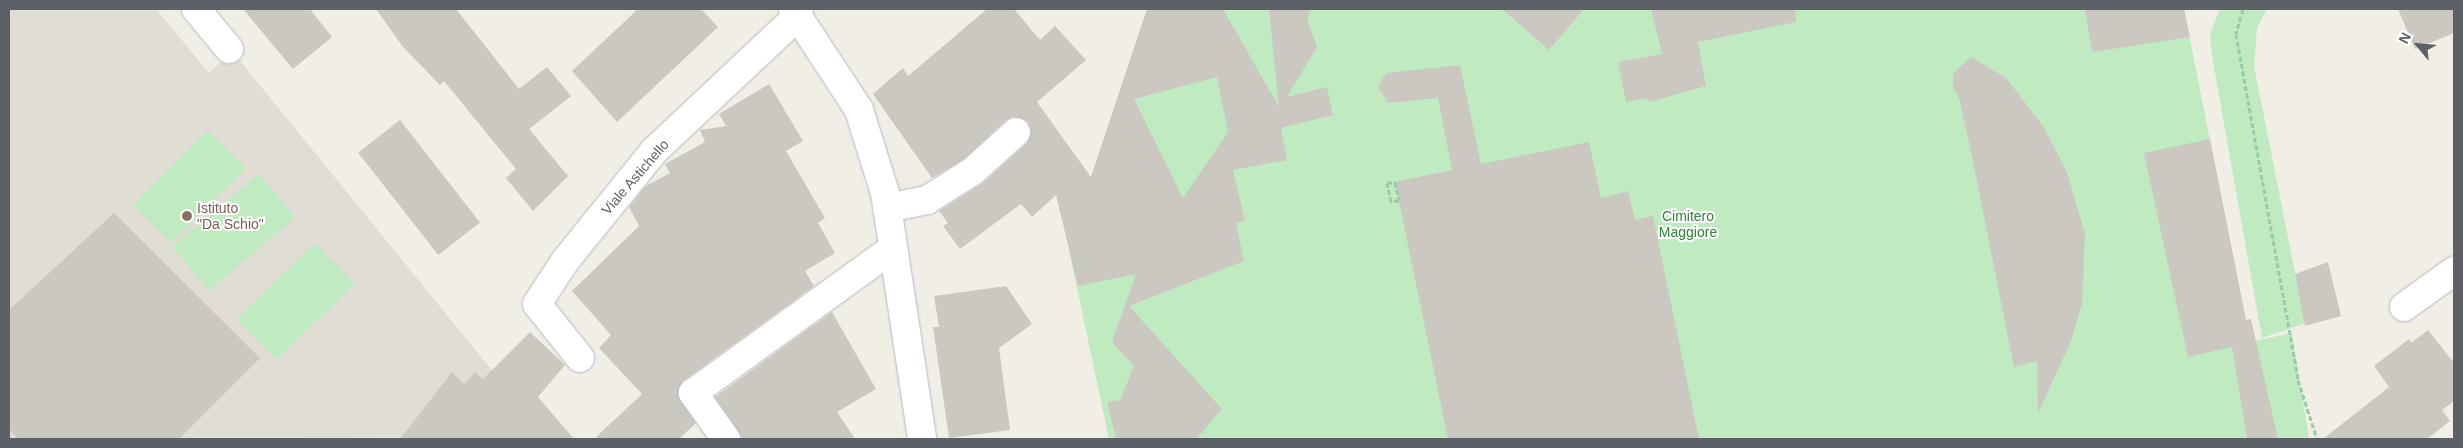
<!DOCTYPE html>
<style>
body{margin:0}
#map{position:relative;width:2463px;height:448px;overflow:hidden;background:#f0eee5;font-family:Helvetica,sans-serif}
div>[style]{position:absolute}
[style*='--x']{left:calc(var(--x)*1px);top:calc(var(--y)*1px);width:calc(var(--w)*1px);rotate:calc(var(--a)*1deg)}
.education>*{inset:0;background:#e0ddd4}
.green>*{inset:0;background:#c0eac0;transform-origin:0 0}
.building>*{inset:0;background:#cbc8c2;transform-origin:0 0}
.path>*{height:3px;margin-top:-1.5px;transform-origin:0;background:repeating-linear-gradient(90deg,#98cca8 0 5px,transparent 0 7.5px)}
.roads{filter:drop-shadow(0 0 1px #b7bbc0) drop-shadow(0 0 1px #b7bbc0)}
.street>*{height:28px;margin:-14px;padding:0 14px;transform-origin:14px;border-radius:14px;background:#fff}
.secondary>*{height:28px;margin:-14px;padding:0 14px;transform-origin:14px;border-radius:14px;background:#fff}
.dots>*{width:14px;height:14px;translate:-50% -50%;box-sizing:border-box;border:2px solid #fff;border-radius:50%}
span{translate:-50% -50%;white-space:nowrap;text-align:center;line-height:1.15;-webkit-text-stroke:4px #fff;paint-order:stroke}
.street-label{font-size:14px;color:#5d6167}
.education-label{font-size:14px;color:#785e54}
.left{translate:0 -50%;text-align:left}
.park-label{font-size:14px;color:#2e8433}
.frame{position:absolute;inset:0;border:10px solid #5d6167;pointer-events:none}
.north{position:absolute;left:2393px;top:20px;width:50px;height:50px;-webkit-text-stroke:4px #fff;paint-order:stroke;rotate:298deg;font-size:14px;font-weight:700;line-height:20px;text-align:center;color:#5d6167}
.north::after{content:'';display:block;margin:auto;width:18px;height:22px;background:#5d6167;clip-path:polygon(50% 0,100% 100%,50% 72%,0 100%)}
</style>
<div id="map">
<div class="education">
<i style="clip-path:polygon(9px 9px,156px 9px,209px 73px,232px 51px,490px 368px,554px 437px,9px 439px)"></i>
</div>
<div class="green">
<i style="clip-path:polygon(1147px 9px,2184px 9px,2250px 342px,2292px 333px,2309px 439px,1109px 439px,1066px 236px,1083px 201px)"></i>
<i style="clip-path:polygon(2220px 9px,2267px 9px,2257px 28px,2254px 66px,2305px 323px,2262px 338px,2212px 56px,2210px 34px)"></i>
<i style="left:208px;top:130px;width:54px;height:106px;rotate:45deg"></i>
<i style="left:259px;top:174px;width:57px;height:113px;rotate:50deg"></i>
<i style="left:315px;top:243px;width:57px;height:109px;rotate:46deg"></i>
</div>
<div class="building">
<i style="clip-path:polygon(243px 9px,310px 9px,332px 37px,293px 69px)"></i>
<i style="clip-path:polygon(376px 9px,456px 9px,519px 89px,547px 67px,571px 96px,529px 129px,568px 176px,533px 211px,506px 178px,516px 169px,444px 81px,440px 85px,403px 47px)"></i>
<i style="clip-path:polygon(638px 9px,701px 9px,718px 27px,617px 122px,572px 71px)"></i>
<i style="clip-path:polygon(evenodd,987px 9px,1014px 9px,1040px 40px,1055px 26px,1086px 60px,1037px 102px,1091px 177px,1147px 9px,1223px 9px,1279px 107px,1269px 9px,1311px 9px,1307px 19px,1317px 47px,1287px 97px,1327px 87px,1333px 115px,1281px 128px,1287px 160px,1233px 170px,1245px 221px,1236px 223px,1244px 261px,1129px 306px,1222px 409px,1196px 439px,1116px 439px,1107px 402px,1120px 400px,1134px 366px,1112px 342px,1136px 274px,1078px 286px,1056px 195px,1032px 217px,1021px 204px,960px 249px,943px 226px,948px 223px,939px 211px,983px 183px,1027px 143px,1031px 129px,1027px 121px,1013px 117px,1006px 120px,964px 159px,932px 178px,873px 94px,903px 68px,908px 76px,987px 9px,1217px 77px,1228px 132px,1183px 198px,1134px 99px,1217px 77px)"></i>
<i style="clip-path:polygon(1502px 9px,1584px 9px,1549px 50px)"></i>
<i style="clip-path:polygon(1651px 9px,1795px 9px,1796px 22px,1698px 42px,1706px 86px,1649px 102px,1648px 98px,1626px 102px,1618px 62px,1662px 54px)"></i>
<i style="clip-path:polygon(2085px 9px,2184px 9px,2190px 37px,2092px 52px)"></i>
<i style="clip-path:polygon(2398px 9px,2454px 9px,2454px 33px,2415px 49px)"></i>
<i style="clip-path:polygon(1971px 57px,2006px 78px,2043px 126px,2067px 172px,2085px 234px,2082px 304px,2071px 341px,2038px 413px,2037px 361px,2014px 367px,1973px 161px,1959px 98px,1953px 88px,1953px 74px)"></i>
<i style="clip-path:polygon(1460px 65px,1481px 164px,1589px 142px,1601px 198px,1628px 191px,1635px 220px,1653px 216px,1699px 439px,1448px 439px,1395px 182px,1452px 170px,1438px 98px,1388px 103px,1378px 87px,1386px 73px)"></i>
<i style="clip-path:polygon(769px 84px,803px 141px,786px 151px,825px 218px,818px 223px,835px 253px,805px 271px,814px 286px,683px 381px,678px 395px,696px 423px,679px 439px,594px 439px,642px 394px,599px 348px,611px 335px,572px 291px,639px 226px,629px 207px,646px 186px,670px 173px,665px 164px,705px 142px,700px 130px,726px 126px,719px 114px)"></i>
<i style="left:400px;top:120px;width:130px;height:53px;rotate:52deg"></i>
<i style="clip-path:polygon(2210px 139px,2246px 320px,2251px 319px,2278px 439px,2247px 439px,2232px 347px,2188px 357px,2144px 153px)"></i>
<i style="clip-path:polygon(114px 213px,260px 358px,179px 439px,18px 439px,9px 429px,9px 310px)"></i>
<i style="clip-path:polygon(2328px 262px,2341px 316px,2305px 326px,2295px 274px)"></i>
<i style="clip-path:polygon(1006px 286px,1032px 324px,999px 348px,1010px 430px,949px 438px,933px 327px,939px 327px,934px 296px)"></i>
<i style="clip-path:polygon(832px 312px,876px 389px,837px 412px,855px 439px,743px 439px,715px 397px)"></i>
<i style="clip-path:polygon(2428px 330px,2454px 363px,2454px 401px,2442px 410px,2450px 421px,2427px 439px,2323px 439px,2389px 387px,2374px 366px,2409px 339px,2411px 343px)"></i>
<i style="clip-path:polygon(530px 332px,565px 365px,538px 397px,574px 439px,400px 439px,452px 372px,464px 384px,475px 372px,483px 379px)"></i>
</div>
<div class="path">
<i style="--x:2243;--y:9;--w:26;--a:106"></i>
<i style="--x:2236;--y:34;--w:352;--a:79.8"></i>
<i style="--x:2298;--y:380;--w:62;--a:72.1"></i>
<i style="--x:1395;--y:182;--w:18;--a:77"></i>
<i style="--x:1399;--y:200;--w:8;--a:166"></i>
<i style="--x:1391;--y:202;--w:19;--a:-102"></i>
<i style="--x:1387;--y:183;--w:8;--a:-7"></i>
</div>
<div class="roads">
<div class="street">
<i style="--x:196;--y:9;--w:52;--a:50.5"></i>
<i style="--x:887;--y:208;--w:41;--a:-11.3"></i>
<i style="--x:927;--y:200;--w:54;--a:-32.2"></i>
<i style="--x:973;--y:171;--w:58;--a:-42.2"></i>
<i style="--x:2404;--y:307;--w:62;--a:-35.8"></i>
<i style="--x:580;--y:358;--w:69;--a:-128.5"></i>
<i style="--x:537;--y:304;--w:51;--a:-56.9"></i>
<i style="--x:565;--y:261;--w:141;--a:-51"></i>
<i style="--x:654;--y:151;--w:199;--a:-43.2"></i>
<i style="--x:726;--y:439;--w:57;--a:-125.7"></i>
<i style="--x:693;--y:393;--w:247;--a:-35.9"></i>
</div>
<div class="secondary">
<i style="--x:793;--y:9;--w:121;--a:56.8"></i>
<i style="--x:859;--y:110;--w:87;--a:72.6"></i>
<i style="--x:885;--y:193;--w:249;--a:81.4"></i>
</div>
</div>
<div class="dots">
<i style="left:187px;top:216px;background:#8d6e63"></i>
</div>
<div class="street-label">
<span style="left:635px;top:177px;rotate:-49deg">Viale Astichello</span>
</div>
<div class="education-label">
<span class="left" style="left:197px;top:216px">Istituto<br>"Da Schio"</span>
</div>
<div class="park-label">
<span style="left:1688px;top:224px">Cimitero<br>Maggiore</span>
</div>
<div class="frame"></div>
<div class="north">N</div>
</div>
